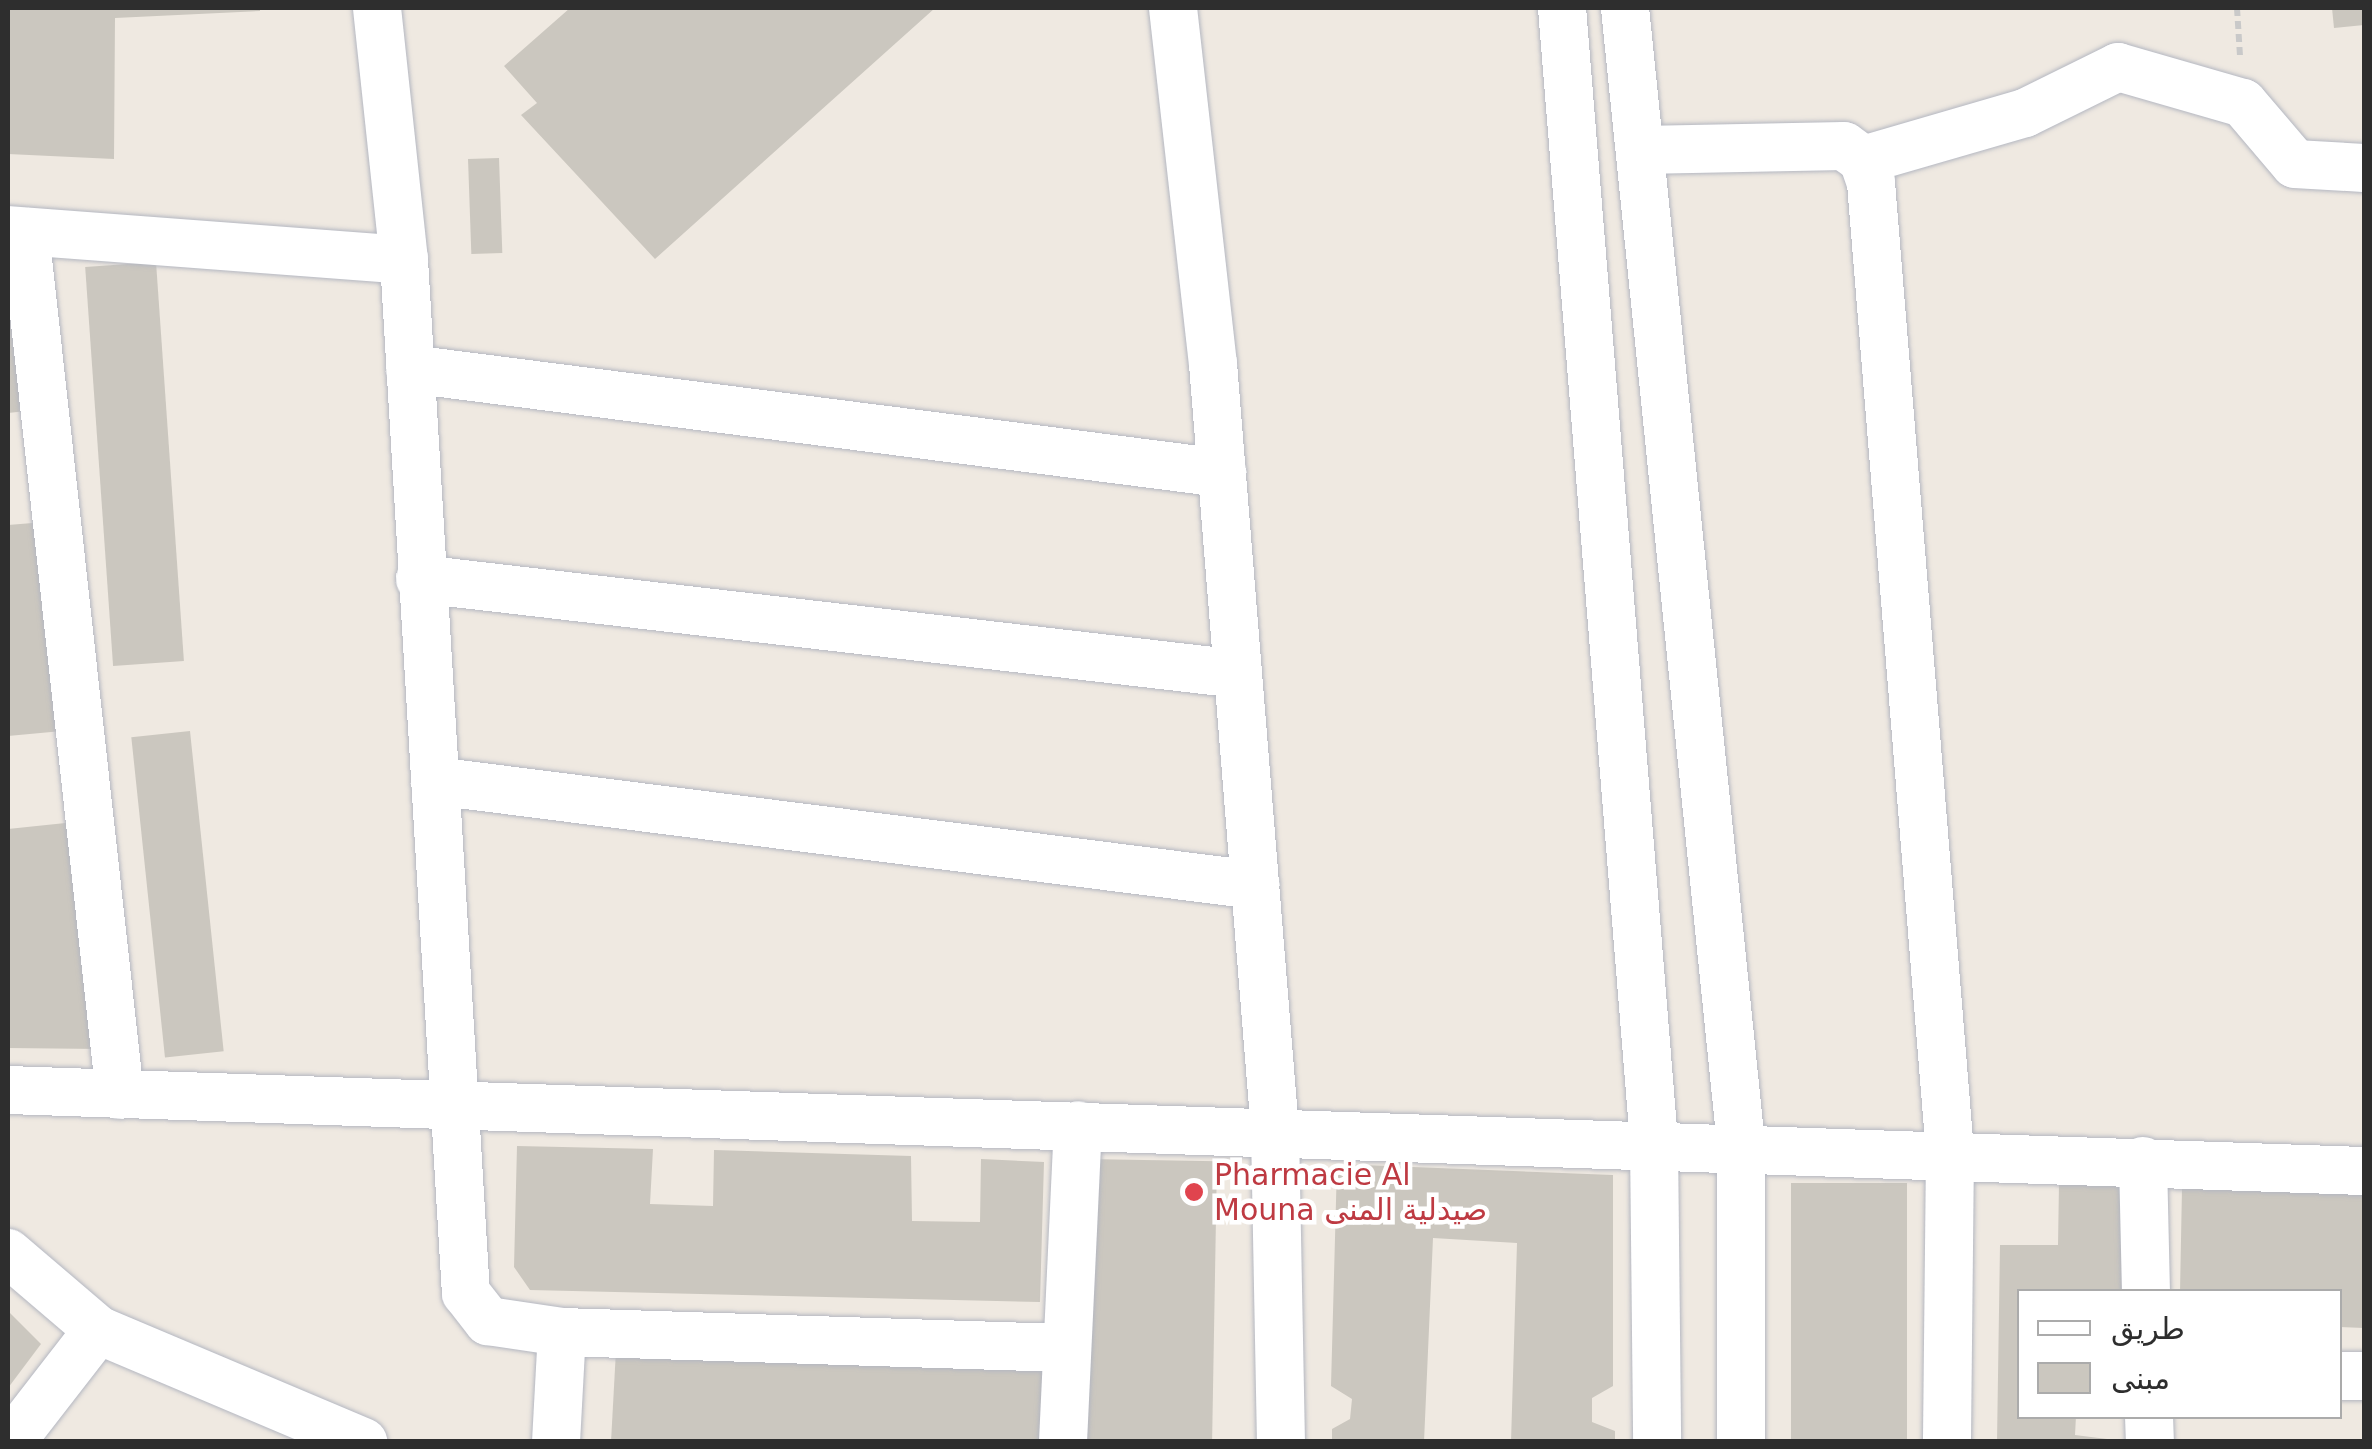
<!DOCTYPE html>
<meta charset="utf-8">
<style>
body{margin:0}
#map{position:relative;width:2372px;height:1449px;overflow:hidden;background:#efe9e1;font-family:"DejaVu Sans","Noto Naskh Arabic",sans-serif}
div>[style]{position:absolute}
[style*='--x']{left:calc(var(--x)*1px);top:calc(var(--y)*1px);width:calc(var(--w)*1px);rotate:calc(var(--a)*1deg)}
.building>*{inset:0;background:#cbc7bf;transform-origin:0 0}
.path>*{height:6px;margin-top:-3px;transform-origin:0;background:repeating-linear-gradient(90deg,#c9c9c9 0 8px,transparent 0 13px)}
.roads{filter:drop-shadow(0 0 2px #b4b7c1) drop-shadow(0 0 2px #b4b7c1)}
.minor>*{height:48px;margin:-24px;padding:0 24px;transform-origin:24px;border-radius:24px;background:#fff}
.dots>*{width:28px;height:28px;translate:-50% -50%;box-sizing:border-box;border:5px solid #fff;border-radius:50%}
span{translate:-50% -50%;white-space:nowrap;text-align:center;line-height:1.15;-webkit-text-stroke:9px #fff;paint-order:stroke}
.health-label{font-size:30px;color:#be3a42}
.left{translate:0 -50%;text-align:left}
.frame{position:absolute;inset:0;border:10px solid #2e2e2e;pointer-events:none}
.legend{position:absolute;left:2017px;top:1289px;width:325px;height:130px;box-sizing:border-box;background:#fff;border:2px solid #ababab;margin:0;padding:12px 18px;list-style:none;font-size:30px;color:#2e2e2e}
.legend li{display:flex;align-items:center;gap:20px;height:50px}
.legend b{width:50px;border:2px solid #ababab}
</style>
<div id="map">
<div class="building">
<i style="clip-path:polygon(8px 8px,260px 8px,260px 11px,115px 18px,114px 159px,8px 154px)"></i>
<i style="clip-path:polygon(570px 8px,935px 8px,655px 259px,521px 115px,537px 103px,504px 66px)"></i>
<i style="clip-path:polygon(2332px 8px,2364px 8px,2364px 25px,2334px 28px)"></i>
<i style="left:499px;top:158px;width:95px;height:31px;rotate:88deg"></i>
<i style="clip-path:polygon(8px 242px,36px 410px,8px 413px)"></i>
<i style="left:156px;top:262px;width:400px;height:71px;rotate:86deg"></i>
<i style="clip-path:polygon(45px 522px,62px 731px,8px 736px,8px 525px)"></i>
<i style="left:190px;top:731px;width:322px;height:59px;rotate:84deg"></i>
<i style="clip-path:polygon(75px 822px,100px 1049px,8px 1048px,8px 829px)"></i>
<i style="clip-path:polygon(517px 1146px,653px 1149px,650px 1204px,713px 1206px,714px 1150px,911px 1156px,912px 1221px,980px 1222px,981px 1159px,1044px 1162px,1040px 1302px,530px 1290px,514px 1267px)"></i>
<i style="left:1086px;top:1159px;width:131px;height:283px;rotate:1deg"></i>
<i style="clip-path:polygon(1337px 1164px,1613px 1175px,1613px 1386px,1592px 1398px,1592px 1422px,1615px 1431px,1615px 1442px,1511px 1442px,1517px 1243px,1433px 1238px,1424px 1442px,1332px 1442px,1332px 1429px,1350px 1419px,1352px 1399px,1331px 1386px)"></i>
<i style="left:1791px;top:1183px;width:116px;height:259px"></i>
<i style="clip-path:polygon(2059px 1183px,2134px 1186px,2132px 1292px,2020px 1292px,2020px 1416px,2076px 1416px,2075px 1435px,2131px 1442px,1997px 1442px,2000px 1245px,2058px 1245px)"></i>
<i style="clip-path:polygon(2182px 1188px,2364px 1193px,2364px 1328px,2340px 1327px,2340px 1292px,2180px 1292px)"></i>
<i style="clip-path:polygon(8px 1311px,41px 1344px,8px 1388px)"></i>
<i style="clip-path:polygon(616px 1350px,1049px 1365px,1046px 1442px,611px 1442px)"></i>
</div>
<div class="path">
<i style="--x:2237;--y:8;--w:48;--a:86.4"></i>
</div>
<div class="roads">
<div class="minor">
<i style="--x:377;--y:8;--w:253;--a:83.9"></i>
<i style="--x:404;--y:260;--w:1035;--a:86.57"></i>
<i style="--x:466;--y:1293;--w:36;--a:52"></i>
<i style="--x:488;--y:1321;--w:75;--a:8.5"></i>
<i style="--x:562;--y:1332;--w:500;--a:1.83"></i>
<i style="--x:1173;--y:8;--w:358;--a:83.6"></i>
<i style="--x:1213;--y:364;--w:770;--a:85.38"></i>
<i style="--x:1275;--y:1131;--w:311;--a:88.9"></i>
<i style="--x:1562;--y:8;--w:1138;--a:85.36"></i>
<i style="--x:1654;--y:1142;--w:300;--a:89.4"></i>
<i style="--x:1625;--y:8;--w:1143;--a:84.17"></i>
<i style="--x:1741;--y:1145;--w:297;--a:90"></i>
<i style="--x:1641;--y:150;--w:203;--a:-1.1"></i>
<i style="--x:1844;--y:146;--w:24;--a:36"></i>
<i style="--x:1863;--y:160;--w:24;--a:71"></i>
<i style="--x:1871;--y:183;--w:972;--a:85.34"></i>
<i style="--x:1950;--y:1152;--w:290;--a:90.6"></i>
<i style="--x:1863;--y:160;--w:169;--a:-16.2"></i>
<i style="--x:2025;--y:113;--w:104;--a:-26.3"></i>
<i style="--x:2118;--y:67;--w:130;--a:16.1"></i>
<i style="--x:2243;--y:103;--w:80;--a:49.6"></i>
<i style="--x:2295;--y:164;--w:69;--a:3.3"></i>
<i style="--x:8;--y:230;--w:397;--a:4.3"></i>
<i style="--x:25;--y:232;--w:868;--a:83.72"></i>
<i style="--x:410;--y:369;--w:819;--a:7.3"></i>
<i style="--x:420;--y:579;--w:823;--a:6.62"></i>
<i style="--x:435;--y:781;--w:827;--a:7.23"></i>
<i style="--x:8;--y:1090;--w:2357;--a:1.97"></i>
<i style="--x:2143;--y:1161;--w:131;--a:88.7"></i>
<i style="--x:8;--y:1253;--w:118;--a:40.5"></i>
<i style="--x:98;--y:1330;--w:288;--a:22.9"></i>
<i style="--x:2340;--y:1376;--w:24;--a:0"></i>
<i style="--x:2149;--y:1416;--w:26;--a:88"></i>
<i style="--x:11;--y:1442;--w:142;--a:-52.2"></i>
<i style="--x:556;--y:1442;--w:110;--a:-86.9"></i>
<i style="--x:1063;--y:1442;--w:317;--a:-87.3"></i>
</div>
</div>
<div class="dots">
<i style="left:1194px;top:1192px;background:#e0444e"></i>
</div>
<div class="health-label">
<span class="left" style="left:1214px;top:1192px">Pharmacie Al<br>Mouna صيدلية المنى</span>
</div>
<div class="frame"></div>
<ul class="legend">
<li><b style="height:12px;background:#fff"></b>طريق</li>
<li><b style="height:28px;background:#cbc7bf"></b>مبنى</li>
</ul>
</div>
